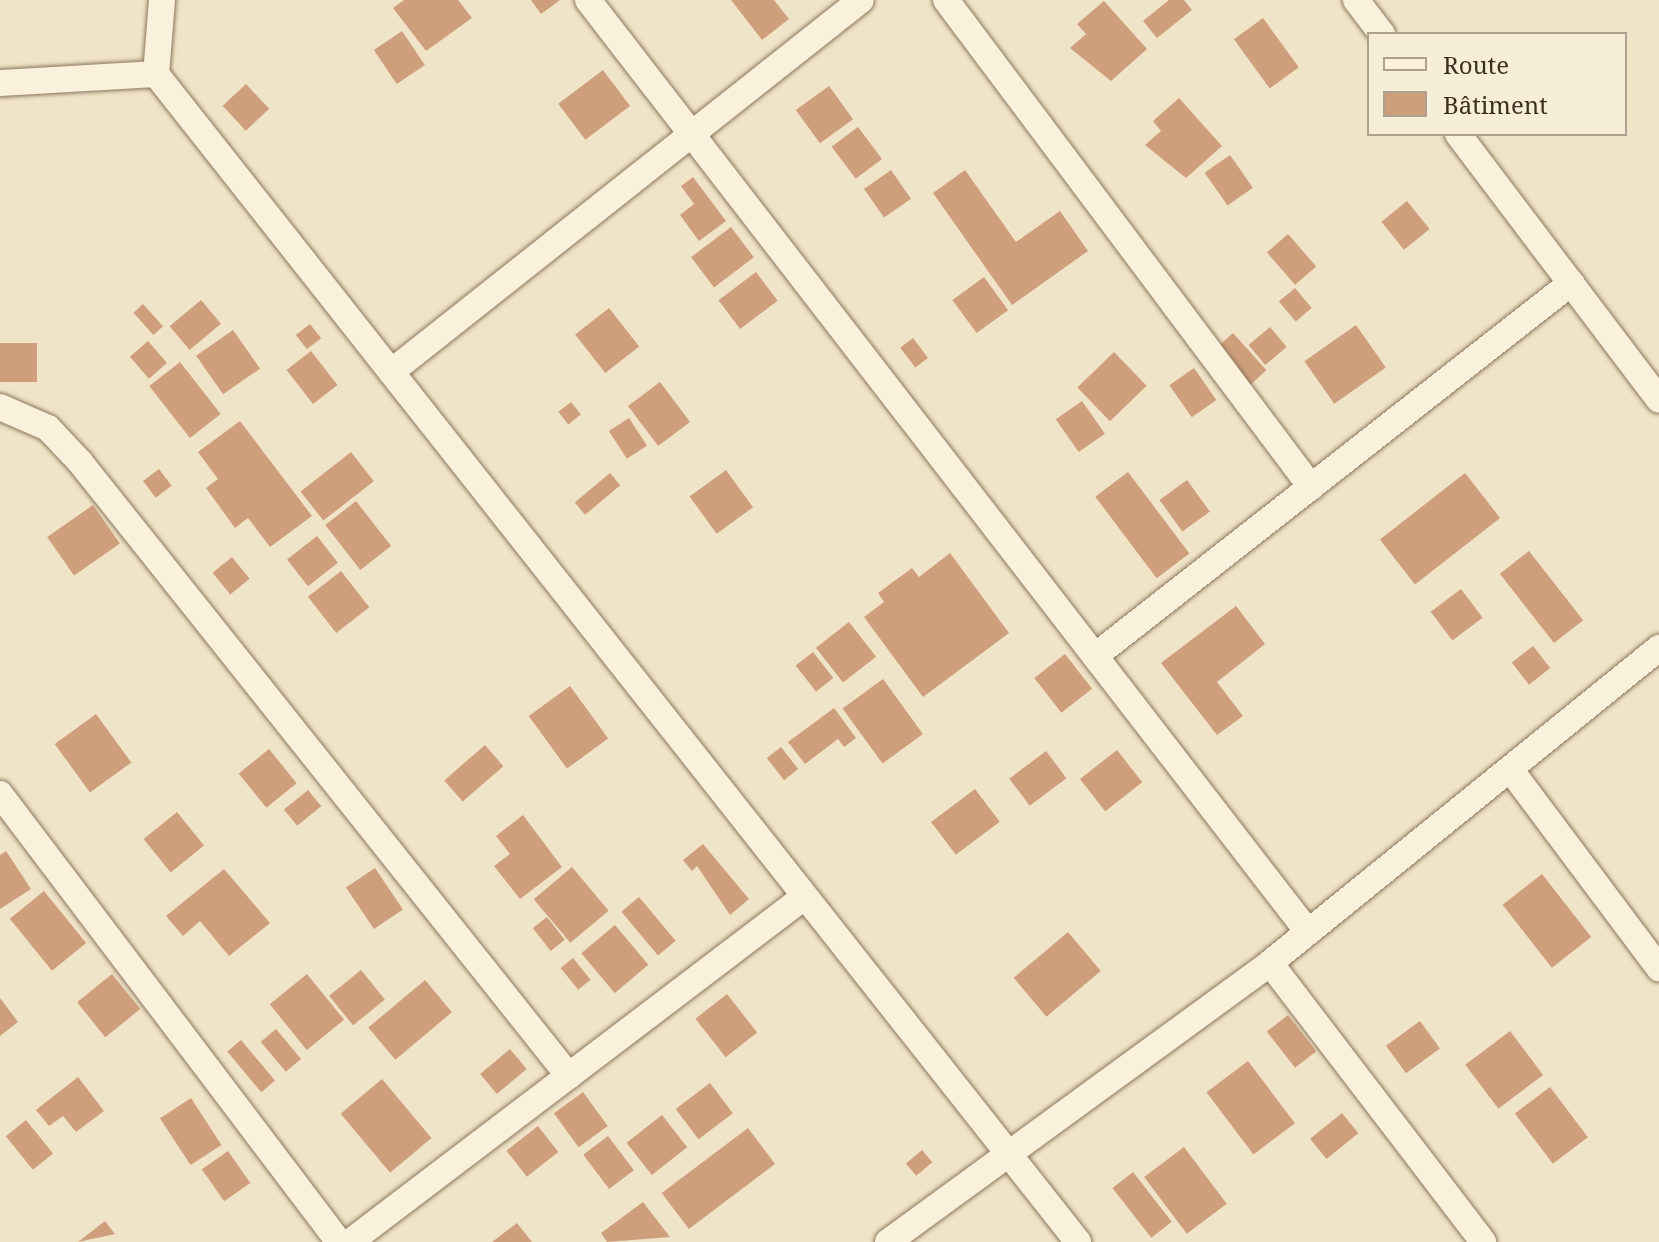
<!DOCTYPE html>
<meta charset="utf-8">
<style>
body{margin:0}
#map{position:relative;width:1659px;height:1242px;overflow:hidden;background:#f0e4c8;font-family:"Noto Serif",serif}
div>[style]{position:absolute}
[style*='--x']{left:calc(var(--x)*1px);top:calc(var(--y)*1px);width:calc(var(--w)*1px);rotate:calc(var(--a)*1deg)}
.building>*{inset:0;background:#cf9f7d;transform-origin:0 0}
.roads{filter:drop-shadow(0 0 2px #8d765c) drop-shadow(0 0 2px #8d765c)}
.street>*{height:26px;margin:-13px;padding:0 13px;transform-origin:13px;border-radius:13px;background:#faf1dc}
span{translate:-50% -50%;white-space:nowrap;text-align:center;line-height:1.15;-webkit-text-stroke:6px #f7eed8;paint-order:stroke}
.legend{position:absolute;left:1367px;top:32px;width:260px;height:104px;box-sizing:border-box;background:#f7eed8;border:2px solid #ada18e;margin:0;padding:10px 14px;list-style:none;font-size:24px;color:#3d2e20}
.legend li{display:flex;align-items:center;gap:16px;height:40px}
.legend b{width:40px;border:2px solid #ada18e}
</style>
<div id="map">
<div class="building">
<i style="clip-path:polygon(404px 0,458px 0,472px 18px,426px 51px,393px 8px)"></i>
<i style="clip-path:polygon(531px 0,560px 0,541px 14px)"></i>
<i style="clip-path:polygon(731px 0,774px 0,789px 19px,762px 40px)"></i>
<i style="clip-path:polygon(1169px 0,1184px 0,1192px 10px,1157px 38px,1143px 21px)"></i>
<i style="clip-path:polygon(1104px 1px,1147px 49px,1111px 81px,1070px 48px,1086px 34px,1077px 24px)"></i>
<i style="left:1263px;top:18px;width:61px;height:36px;rotate:54deg"></i>
<i style="left:402px;top:31px;width:41px;height:34px;rotate:56deg"></i>
<i style="left:603px;top:70px;width:45px;height:56px;rotate:53deg"></i>
<i style="left:246px;top:84px;width:34px;height:32px;rotate:47deg"></i>
<i style="left:829px;top:86px;width:41px;height:41px;rotate:54deg"></i>
<i style="clip-path:polygon(1179px 98px,1222px 146px,1186px 178px,1145px 145px,1161px 131px,1153px 121px)"></i>
<i style="left:858px;top:127px;width:40px;height:33px;rotate:53deg"></i>
<i style="left:1230px;top:155px;width:40px;height:31px;rotate:55deg"></i>
<i style="left:891px;top:170px;width:35px;height:33px;rotate:55deg"></i>
<i style="clip-path:polygon(965px 170px,1016px 242px,1060px 211px,1088px 251px,1012px 305px,933px 193px)"></i>
<i style="clip-path:polygon(693px 177px,726px 221px,699px 241px,680px 215px,694px 204px,681px 186px)"></i>
<i style="left:1407px;top:201px;width:36px;height:33px;rotate:51deg"></i>
<i style="left:731px;top:227px;width:38px;height:50px;rotate:53deg"></i>
<i style="left:1288px;top:234px;width:43px;height:28px;rotate:49deg"></i>
<i style="left:756px;top:272px;width:36px;height:47px;rotate:53deg"></i>
<i style="left:984px;top:277px;width:41px;height:39px;rotate:54deg"></i>
<i style="left:1295px;top:288px;width:26px;height:21px;rotate:50deg"></i>
<i style="left:201px;top:300px;width:31px;height:41px;rotate:50deg"></i>
<i style="left:143px;top:304px;width:30px;height:13px;rotate:48deg"></i>
<i style="left:609px;top:308px;width:49px;height:43px;rotate:52deg"></i>
<i style="left:310px;top:324px;width:18px;height:18px;rotate:52deg"></i>
<i style="left:1356px;top:325px;width:52px;height:63px;rotate:55deg"></i>
<i style="left:1270px;top:327px;width:26px;height:28px;rotate:50deg"></i>
<i style="left:233px;top:330px;width:47px;height:45px;rotate:55deg"></i>
<i style="left:1233px;top:333px;width:50px;height:23px;rotate:48deg"></i>
<i style="left:913px;top:338px;width:25px;height:16px;rotate:53deg"></i>
<i style="left:148px;top:341px;width:29px;height:24px;rotate:49deg"></i>
<i style="left:0;top:343px;width:37px;height:39px"></i>
<i style="left:311px;top:351px;width:43px;height:31px;rotate:52deg"></i>
<i style="left:1114px;top:352px;width:47px;height:51px;rotate:46deg"></i>
<i style="left:180px;top:362px;width:66px;height:39px;rotate:52deg"></i>
<i style="left:1194px;top:368px;width:39px;height:30px;rotate:55deg"></i>
<i style="left:660px;top:382px;width:50px;height:40px;rotate:53deg"></i>
<i style="left:1082px;top:401px;width:40px;height:32px;rotate:55deg"></i>
<i style="left:571px;top:402px;width:16px;height:16px;rotate:52deg"></i>
<i style="left:629px;top:418px;width:33px;height:24px;rotate:57deg"></i>
<i style="clip-path:polygon(240px 421px,312px 516px,270px 547px,248px 518px,235px 528px,206px 488px,218px 479px,198px 452px)"></i>
<i style="left:351px;top:452px;width:37px;height:64px;rotate:52deg"></i>
<i style="left:159px;top:469px;width:21px;height:20px;rotate:53deg"></i>
<i style="left:726px;top:470px;width:46px;height:45px;rotate:54deg"></i>
<i style="left:1128px;top:472px;width:102px;height:41px;rotate:53deg"></i>
<i style="left:610px;top:473px;width:16px;height:46px;rotate:50deg"></i>
<i style="left:1465px;top:473px;width:57px;height:108px;rotate:52deg"></i>
<i style="left:1187px;top:480px;width:39px;height:34px;rotate:54deg"></i>
<i style="left:356px;top:501px;width:57px;height:39px;rotate:52deg"></i>
<i style="left:93px;top:505px;width:47px;height:56px;rotate:55deg"></i>
<i style="left:317px;top:536px;width:34px;height:38px;rotate:52deg"></i>
<i style="left:1529px;top:551px;width:88px;height:37px;rotate:52deg"></i>
<i style="clip-path:polygon(950px 553px,1009px 633px,923px 697px,864px 617px,884px 602px,878px 593px,912px 568px,919px 577px)"></i>
<i style="left:232px;top:557px;width:28px;height:25px;rotate:51deg"></i>
<i style="left:341px;top:571px;width:46px;height:42px;rotate:52deg"></i>
<i style="left:1461px;top:589px;width:36px;height:38px;rotate:53deg"></i>
<i style="clip-path:polygon(1236px 606px,1265px 644px,1217px 682px,1243px 716px,1217px 735px,1161px 663px)"></i>
<i style="left:849px;top:622px;width:44px;height:42px;rotate:52deg"></i>
<i style="left:1533px;top:646px;width:28px;height:27px;rotate:52deg"></i>
<i style="left:813px;top:652px;width:33px;height:22px;rotate:52deg"></i>
<i style="left:1065px;top:654px;width:44px;height:39px;rotate:52deg"></i>
<i style="left:883px;top:679px;width:68px;height:50px;rotate:54deg"></i>
<i style="left:570px;top:686px;width:65px;height:51px;rotate:54deg"></i>
<i style="clip-path:polygon(834px 708px,856px 738px,844px 747px,838px 739px,805px 764px,788px 742px)"></i>
<i style="left:96px;top:714px;width:60px;height:51px;rotate:54deg"></i>
<i style="left:485px;top:745px;width:28px;height:54px;rotate:49deg"></i>
<i style="left:781px;top:747px;width:28px;height:18px;rotate:52deg"></i>
<i style="left:269px;top:749px;width:44px;height:39px;rotate:51deg"></i>
<i style="left:1117px;top:750px;width:41px;height:47px;rotate:52deg"></i>
<i style="left:1046px;top:751px;width:34px;height:46px;rotate:53deg"></i>
<i style="left:975px;top:789px;width:41px;height:55px;rotate:53deg"></i>
<i style="left:308px;top:790px;width:21px;height:31px;rotate:51deg"></i>
<i style="left:177px;top:812px;width:43px;height:43px;rotate:51deg"></i>
<i style="clip-path:polygon(523px 815px,562px 867px,520px 899px,494px 866px,510px 854px,496px 836px)"></i>
<i style="clip-path:polygon(703px 844px,749px 899px,730px 915px,697px 866px,692px 871px,683px 860px)"></i>
<i style="clip-path:polygon(6px 851px,31px 889px,0 909px,0 855px)"></i>
<i style="left:572px;top:867px;width:57px;height:50px;rotate:50deg"></i>
<i style="left:375px;top:868px;width:50px;height:35px;rotate:56deg"></i>
<i style="clip-path:polygon(224px 869px,270px 923px,229px 956px,200px 921px,183px 936px,166px 916px)"></i>
<i style="left:1542px;top:874px;width:80px;height:50px;rotate:52deg"></i>
<i style="left:44px;top:891px;width:67px;height:44px;rotate:51deg"></i>
<i style="left:639px;top:897px;width:57px;height:23px;rotate:50deg"></i>
<i style="left:547px;top:917px;width:29px;height:18px;rotate:52deg"></i>
<i style="left:615px;top:925px;width:52px;height:44px;rotate:50deg"></i>
<i style="left:1068px;top:932px;width:51px;height:71px;rotate:50deg"></i>
<i style="left:573px;top:958px;width:28px;height:16px;rotate:51deg"></i>
<i style="left:361px;top:970px;width:38px;height:41px;rotate:51deg"></i>
<i style="left:112px;top:974px;width:45px;height:45px;rotate:51deg"></i>
<i style="left:307px;top:974px;width:59px;height:48px;rotate:51deg"></i>
<i style="left:425px;top:980px;width:42px;height:74px;rotate:50deg"></i>
<i style="left:727px;top:994px;width:49px;height:40px;rotate:52deg"></i>
<i style="clip-path:polygon(0 998px,18px 1022px,0 1036px)"></i>
<i style="left:1288px;top:1015px;width:46px;height:27px;rotate:52deg"></i>
<i style="left:1420px;top:1021px;width:34px;height:42px;rotate:54deg"></i>
<i style="left:276px;top:1029px;width:39px;height:20px;rotate:50deg"></i>
<i style="left:1510px;top:1031px;width:55px;height:56px;rotate:53deg"></i>
<i style="left:241px;top:1040px;width:53px;height:18px;rotate:50deg"></i>
<i style="left:510px;top:1049px;width:26px;height:39px;rotate:50deg"></i>
<i style="left:1248px;top:1061px;width:78px;height:52px;rotate:53deg"></i>
<i style="clip-path:polygon(78px 1077px,104px 1111px,76px 1132px,63px 1116px,49px 1126px,36px 1110px)"></i>
<i style="left:382px;top:1079px;width:77px;height:54px;rotate:50deg"></i>
<i style="left:710px;top:1083px;width:38px;height:43px;rotate:53deg"></i>
<i style="left:1550px;top:1087px;width:63px;height:44px;rotate:53deg"></i>
<i style="left:583px;top:1092px;width:42px;height:36px;rotate:54deg"></i>
<i style="left:191px;top:1098px;width:56px;height:37px;rotate:57deg"></i>
<i style="left:1342px;top:1113px;width:26px;height:41px;rotate:51deg"></i>
<i style="left:662px;top:1115px;width:41px;height:45px;rotate:52deg"></i>
<i style="left:26px;top:1120px;width:43px;height:26px;rotate:51deg"></i>
<i style="left:538px;top:1126px;width:33px;height:40px;rotate:52deg"></i>
<i style="left:748px;top:1128px;width:45px;height:108px;rotate:53deg"></i>
<i style="left:608px;top:1136px;width:43px;height:31px;rotate:53deg"></i>
<i style="left:1184px;top:1147px;width:71px;height:50px;rotate:53deg"></i>
<i style="left:922px;top:1150px;width:16px;height:21px;rotate:50deg"></i>
<i style="left:228px;top:1151px;width:39px;height:32px;rotate:55deg"></i>
<i style="left:1133px;top:1172px;width:63px;height:26px;rotate:52deg"></i>
<i style="clip-path:polygon(643px 1202px,670px 1237px,607px 1242px,601px 1233px)"></i>
<i style="clip-path:polygon(105px 1221px,115px 1234px,78px 1242px)"></i>
<i style="clip-path:polygon(517px 1223px,532px 1242px,492px 1242px)"></i>
</div>
<div class="roads">
<div class="street">
<i style="--x:162;--y:0;--w:74;--a:94.6"></i>
<i style="--x:156;--y:74;--w:1488;--a:51.71"></i>
<i style="--x:588;--y:0;--w:1178;--a:52.31"></i>
<i style="--x:946;--y:0;--w:609;--a:53.15"></i>
<i style="--x:1356;--y:0;--w:43;--a:52.6"></i>
<i style="--x:0;--y:83;--w:156;--a:-3.3"></i>
<i style="--x:1458;--y:134;--w:333;--a:52.9"></i>
<i style="--x:391;--y:372;--w:599;--a:-38.36"></i>
<i style="--x:0;--y:407;--w:52;--a:23.6"></i>
<i style="--x:48;--y:428;--w:47;--a:46.7"></i>
<i style="--x:80;--y:462;--w:785;--a:51.47"></i>
<i style="--x:1095;--y:656;--w:605;--a:-38.08"></i>
<i style="--x:1510;--y:769;--w:249;--a:53.2"></i>
<i style="--x:0;--y:794;--w:562;--a:52.89"></i>
<i style="--x:1270;--y:963;--w:351;--a:52.6"></i>
<i style="--x:350;--y:1242;--w:570;--a:-37.23"></i>
<i style="--x:888;--y:1242;--w:473;--a:-36.1"></i>
<i style="--x:1270;--y:963;--w:501;--a:-39"></i>
</div>
</div>
<ul class="legend">
<li><b style="height:10px;background:#faf1dc"></b>Route</li>
<li><b style="height:22px;background:#cf9f7d"></b>Bâtiment</li>
</ul>
</div>
